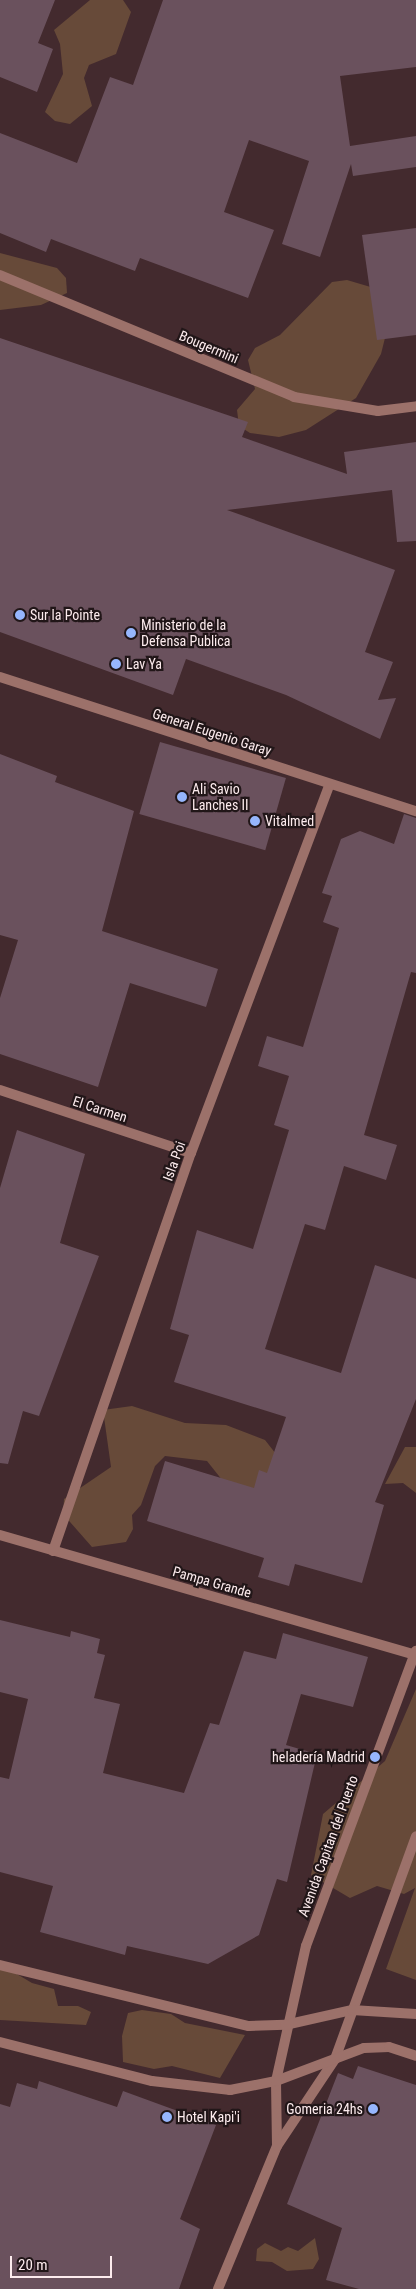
<!DOCTYPE html>
<meta charset="utf-8">
<style>
body{margin:0}
#map{position:relative;width:416px;height:2289px;overflow:hidden;background:#432a2e;font-family:"Roboto Condensed",sans-serif}
div>[style]{position:absolute}
[style*='--x']{left:calc(var(--x)*1px);top:calc(var(--y)*1px);width:calc(var(--w)*1px);rotate:calc(var(--a)*1deg)}
.green>*{inset:0;background:#674a39}
.building>*{inset:0;background:#6a515d;transform-origin:0 0}
.minor>*{height:10px;margin:-5px;padding:0 5px;transform-origin:5px;border-radius:5px;background:#9c716a}
.tertiary>*{height:10px;margin:-5px;padding:0 5px;transform-origin:5px;border-radius:5px;background:#9c716a}
.dots>*{width:14px;height:14px;translate:-50% -50%;box-sizing:border-box;border:2px solid #211618;border-radius:50%}
span{translate:-50% -50%;white-space:nowrap;text-align:center;line-height:1.15;-webkit-text-stroke:4.5px #211618;paint-order:stroke}
.street-label{font-size:14px;color:#fdecee}
.poi-label{font-size:14px;color:#fdecee}
.left{translate:0 -50%;text-align:left}
.right{translate:-100% -50%;text-align:right}
.scale{position:absolute;left:10px;top:2256px;width:102px;height:22px;box-sizing:border-box;border:2px solid #fdecee;border-top:0;padding-left:6px;font-size:15px;line-height:18px;white-space:nowrap;color:#fdecee;-webkit-text-stroke:4px #211618;paint-order:stroke}
</style>
<div id="map">
<div class="green">
<i style="clip-path:polygon(90px 0,123px 0,131px 12px,116px 54px,89px 65px,84px 78px,92px 106px,70px 124px,55px 121px,45px 112px,63px 74px,60px 44px,54px 30px)"></i>
<i style="clip-path:polygon(0 253px,57px 268px,66px 278px,67px 293px,41px 305px,0 310px)"></i>
<i style="clip-path:polygon(347px 280px,374px 288px,388px 326px,381px 354px,356px 398px,306px 430px,279px 437px,250px 433px,239px 426px,237px 410px,255px 389px,248px 360px,255px 348px,280px 335px,332px 282px)"></i>
<i style="clip-path:polygon(132px 1406px,185px 1423px,226px 1425px,265px 1440px,283px 1463px,282px 1490px,234px 1495px,207px 1461px,165px 1456px,155px 1466px,141px 1505px,132px 1515px,133px 1529px,126px 1542px,92px 1547px,63px 1514px,64px 1499px,111px 1467px,103px 1410px)"></i>
<i style="clip-path:polygon(405px 1447px,416px 1447px,416px 1493px,403px 1483px,385px 1484px)"></i>
<i style="clip-path:polygon(416px 1689px,416px 1980px,386px 1969px,415px 1888px,404px 1894px,377px 1886px,350px 1898px,311px 1875px,323px 1814px,385px 1761px)"></i>
<i style="clip-path:polygon(0 1964px,32px 1983px,54px 1989px,58px 2006px,78px 2006px,91px 2012px,86px 2025px,0 2020px)"></i>
<i style="clip-path:polygon(142px 2010px,171px 2014px,185px 2023px,245px 2035px,220px 2078px,172px 2066px,154px 2069px,123px 2062px,122px 2036px,128px 2013px)"></i>
<i style="clip-path:polygon(315px 2238px,319px 2259px,313px 2269px,287px 2271px,272px 2262px,256px 2261px,257px 2249px,265px 2243px,281px 2251px,288px 2247px,298px 2251px)"></i>
</div>
<div class="building">
<i style="clip-path:polygon(0 0,55px 0,38px 43px,53px 49px,37px 92px,0 77px)"></i>
<i style="clip-path:polygon(163px 0,416px 0,416px 67px,340px 76px,350px 146px,416px 136px,416px 167px,353px 176px,351px 164px,320px 257px,282px 244px,309px 161px,249px 140px,224px 212px,274px 230px,248px 298px,140px 258px,135px 271px,51px 239px,46px 252px,0 233px,0 133px,77px 163px,110px 77px,133px 85px)"></i>
<i style="clip-path:polygon(416px 228px,416px 335px,377px 340px,362px 235px)"></i>
<i style="clip-path:polygon(0 338px,248px 422px,242px 437px,347px 474px,344px 452px,416px 442px,416px 541px,397px 542px,392px 490px,227px 510px,395px 570px,365px 652px,393px 662px,378px 700px,396px 698px,380px 739px,286px 695px,186px 659px,173px 695px,0 632px)"></i>
<i style="left:160px;top:742px;width:131px;height:75px;rotate:16deg"></i>
<i style="clip-path:polygon(0 754px,57px 776px,55px 782px,134px 811px,102px 931px,218px 969px,206px 1007px,130px 983px,98px 1087px,0 1054px,0 998px,18px 940px,0 935px)"></i>
<i style="clip-path:polygon(404px 814px,416px 818px,416px 973px,411px 972px,364px 1135px,397px 1145px,386px 1180px,344px 1166px,325px 1230px,305px 1224px,265px 1349px,341px 1373px,375px 1265px,416px 1279px,416px 1399px,375px 1502px,384px 1505px,362px 1583px,295px 1564px,289px 1586px,258px 1577px,264px 1558px,147px 1521px,165px 1461px,254px 1488px,259px 1470px,267px 1473px,286px 1417px,174px 1382px,189px 1335px,170px 1329px,197px 1230px,253px 1249px,289px 1130px,274px 1125px,289px 1076px,258px 1066px,267px 1036px,303px 1047px,339px 928px,323px 922px,332px 896px,322px 893px,341px 839px,360px 831px,394px 844px)"></i>
<i style="clip-path:polygon(17px 1130px,85px 1154px,60px 1243px,99px 1256px,39px 1416px,23px 1411px,8px 1464px,0 1463px,0 1188px)"></i>
<i style="clip-path:polygon(0 1620px,70px 1637px,71px 1631px,100px 1639px,97px 1653px,105px 1655px,94px 1698px,120px 1704px,103px 1773px,184px 1793px,210px 1723px,219px 1725px,244px 1651px,276px 1659px,283px 1633px,368px 1657px,353px 1707px,301px 1694px,286px 1745px,317px 1754px,287px 1882px,277px 1879px,259px 1935px,208px 1964px,127px 1946px,125px 1955px,40px 1932px,53px 1886px,0 1872px,0 1777px,9px 1779px,28px 1699px,0 1692px)"></i>
<i style="clip-path:polygon(358px 2066px,416px 2085px,416px 2289px,359px 2289px,326px 2280px,342px 2228px,287px 2204px,338px 2073px,353px 2079px)"></i>
<i style="clip-path:polygon(39px 2081px,117px 2107px,123px 2091px,216px 2125px,180px 2219px,200px 2229px,179px 2289px,0 2289px,0 2104px,10px 2107px,17px 2083px,37px 2089px)"></i>
</div>
<div class="minor">
<i style="--x:0;--y:275;--w:318;--a:22.5"></i>
<i style="--x:294;--y:397;--w:85;--a:9.5"></i>
<i style="--x:378;--y:411;--w:38;--a:-7"></i>
<i style="--x:0;--y:1090;--w:201;--a:18.3"></i>
<i style="--x:0;--y:1535;--w:433;--a:16.1"></i>
<i style="--x:53;--y:1551;--w:421;--a:-70.9"></i>
<i style="--x:191;--y:1153;--w:394;--a:-69.4"></i>
<i style="--x:277;--y:2146;--w:65;--a:-90.9"></i>
<i style="--x:276;--y:2081;--w:138;--a:-77.5"></i>
<i style="--x:306;--y:1946;--w:315;--a:-69.6"></i>
<i style="--x:218;--y:2289;--w:155;--a:-67.6"></i>
<i style="--x:277;--y:2146;--w:105;--a:-56.3"></i>
<i style="--x:335;--y:2059;--w:237;--a:-70"></i>
</div>
<div class="tertiary">
<i style="--x:0;--y:677;--w:437;--a:17.9"></i>
<i style="--x:0;--y:1965;--w:256;--a:13.8"></i>
<i style="--x:249;--y:2026;--w:36;--a:-2"></i>
<i style="--x:285;--y:2025;--w:69;--a:-12.6"></i>
<i style="--x:352;--y:2010;--w:64;--a:3.6"></i>
<i style="--x:0;--y:2042;--w:157;--a:14.4"></i>
<i style="--x:152;--y:2081;--w:79;--a:6.6"></i>
<i style="--x:230;--y:2090;--w:47;--a:-11.1"></i>
<i style="--x:276;--y:2081;--w:94;--a:-20.6"></i>
<i style="--x:364;--y:2048;--w:25;--a:-2"></i>
<i style="--x:389;--y:2047;--w:28;--a:18"></i>
</div>
<div class="dots">
<i style="left:20px;top:615px;background:#96b6fd"></i>
<i style="left:131px;top:633px;background:#96b6fd"></i>
<i style="left:116px;top:664px;background:#96b6fd"></i>
<i style="left:182px;top:797px;background:#96b6fd"></i>
<i style="left:255px;top:821px;background:#96b6fd"></i>
<i style="left:375px;top:1757px;background:#96b6fd"></i>
<i style="left:373px;top:2109px;background:#96b6fd"></i>
<i style="left:167px;top:2117px;background:#96b6fd"></i>
</div>
<div class="street-label">
<span style="left:209px;top:347px;rotate:23deg">Bougermini</span>
<span style="left:212px;top:732px;rotate:18deg">General Eugenio Garay</span>
<span style="left:100px;top:1109px;rotate:18deg">El Carmen</span>
<span style="left:174px;top:1161px;rotate:-70deg">Isla Poi</span>
<span style="left:212px;top:1582px;rotate:16deg">Pampa Grande</span>
<span style="left:328px;top:1846px;rotate:-70deg">Avenida Capitan del Puerto</span>
</div>
<div class="poi-label">
<span class="left" style="left:30px;top:615px">Sur la Pointe</span>
<span class="left" style="left:141px;top:633px">Ministerio de la<br>Defensa Publica</span>
<span class="left" style="left:126px;top:664px">Lav Ya</span>
<span class="left" style="left:192px;top:797px">Ali Savio<br>Lanches II</span>
<span class="left" style="left:265px;top:821px">Vitalmed</span>
<span class="right" style="left:365px;top:1757px">heladería Madrid</span>
<span class="right" style="left:363px;top:2109px">Gomeria 24hs</span>
<span class="left" style="left:177px;top:2117px">Hotel Kapi'i</span>
</div>
<div class="scale">20 m</div>
</div>
